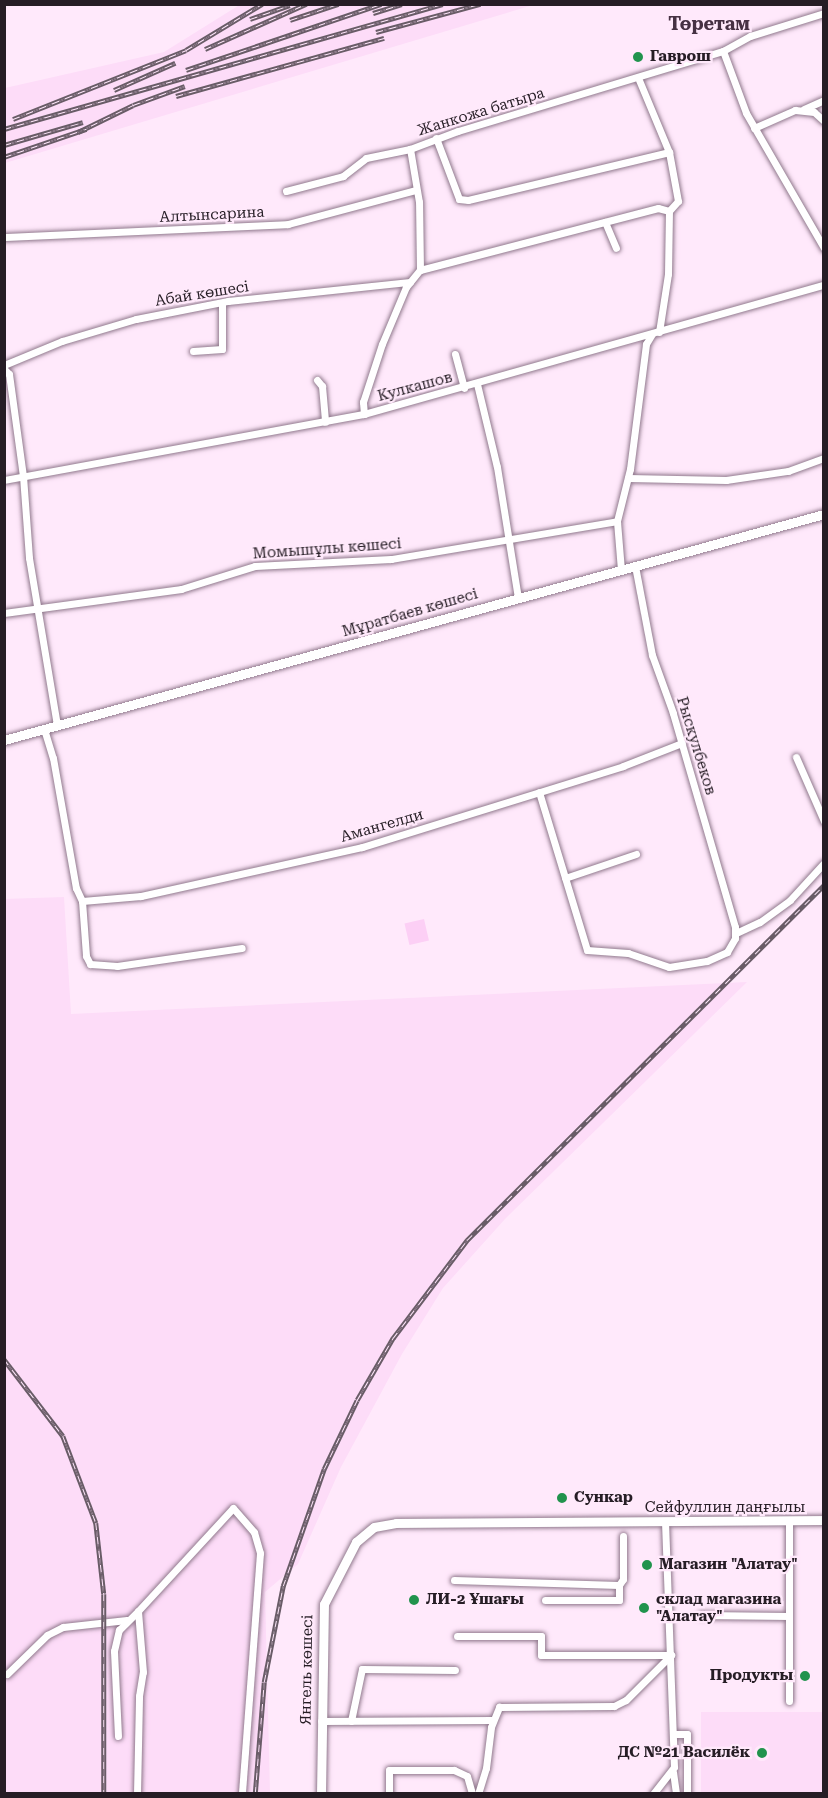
<!DOCTYPE html>
<meta charset="utf-8">
<style>
body{margin:0}
#map{position:relative;width:828px;height:1798px;overflow:hidden;background:#ffe9fb;font-family:"Roboto Serif",serif}
div>[style]{position:absolute}
[style*='--x']{left:calc(var(--x)*1px);top:calc(var(--y)*1px);width:calc(var(--w)*1px);rotate:calc(var(--a)*1deg)}
.built>*{inset:0;background:#fddcf8;transform-origin:0 0}
.green>*{inset:0;background:#fccff5;transform-origin:0 0}
.roads{filter:drop-shadow(0 0 2px #91798d) drop-shadow(0 0 2px #91798d)}
.street>*{height:7px;margin:-3.5px;padding:0 3.5px;transform-origin:3.5px;border-radius:3.5px;background:#fff}
.secondary>*{height:9px;margin:-4.5px;padding:0 4.5px;transform-origin:4.5px;border-radius:4.5px;background:#fff}
.rail>*{height:4.5px;margin-top:-2.25px;transform-origin:0;background:repeating-linear-gradient(90deg,#ffe9fb 0 7px,#695c67 0 14px);box-sizing:border-box;border-block:2px solid #695c67}
.dots>*{width:16px;height:16px;translate:-50% -50%;box-sizing:border-box;border:3px solid #ffe9fb;border-radius:50%}
span{translate:-50% -50%;white-space:nowrap;text-align:center;line-height:1.15;-webkit-text-stroke:4.5px #ffe9fb;paint-order:stroke}
.poi-label{font-size:15px;color:#261d25;font-weight:700}
.left{translate:0 -50%;text-align:left}
.right{translate:-100% -50%;text-align:right}
.street-label{font-size:15px;color:#261d25}
.quarter-label{font-size:18px;color:#463143;font-weight:700}
.frame{position:absolute;inset:0;border:6px solid #261d25;pointer-events:none}
</style>
<div id="map">
<div class="built">
<i style="clip-path:polygon(241px 4px,533px 4px,533px 5px,5px 163px,5px 88px,164px 52px)"></i>
<i style="clip-path:polygon(64px 897px,71px 1014px,747px 982px,505px 1219px,443px 1288px,402px 1354px,341px 1467px,298px 1564px,265px 1592px,270px 1793px,5px 1793px,4px 899px)"></i>
<i style="left:701px;top:1712px;width:122px;height:81px"></i>
</div>
<div class="green">
<i style="left:424px;top:919px;width:22px;height:20px;rotate:77deg"></i>
</div>
<div class="roads">
<div class="street">
<i style="--x:824;--y:13;--w:77;--a:162.7"></i>
<i style="--x:750;--y:36;--w:31;--a:151"></i>
<i style="--x:723;--y:51;--w:66;--a:69.6"></i>
<i style="--x:746;--y:113;--w:156;--a:60"></i>
<i style="--x:639;--y:80;--w:78;--a:67.4"></i>
<i style="--x:669;--y:152;--w:50;--a:79.6"></i>
<i style="--x:678;--y:201;--w:13;--a:132"></i>
<i style="--x:804;--y:109;--w:22;--a:-24"></i>
<i style="--x:754;--y:128;--w:45;--a:-23.7"></i>
<i style="--x:795;--y:110;--w:19;--a:6"></i>
<i style="--x:814;--y:112;--w:13;--a:42"></i>
<i style="--x:436;--y:138;--w:65;--a:69.3"></i>
<i style="--x:459;--y:199;--w:9;--a:6"></i>
<i style="--x:468;--y:200;--w:207;--a:-13.4"></i>
<i style="--x:286;--y:191;--w:59;--a:-14.7"></i>
<i style="--x:343;--y:176;--w:29;--a:-38"></i>
<i style="--x:366;--y:158;--w:45;--a:-11.6"></i>
<i style="--x:605;--y:222;--w:28;--a:67"></i>
<i style="--x:4;--y:237;--w:284;--a:-2.6"></i>
<i style="--x:288;--y:224;--w:132;--a:-14.9"></i>
<i style="--x:420;--y:270;--w:246;--a:-14.6"></i>
<i style="--x:658;--y:208;--w:11;--a:15"></i>
<i style="--x:659;--y:332;--w:59;--a:-81.2"></i>
<i style="--x:668;--y:274;--w:63;--a:-89.1"></i>
<i style="--x:193;--y:351;--w:29;--a:-4"></i>
<i style="--x:222;--y:349;--w:46;--a:-90"></i>
<i style="--x:455;--y:354;--w:35;--a:75"></i>
<i style="--x:4;--y:365;--w:63;--a:-22.5"></i>
<i style="--x:62;--y:341;--w:77;--a:-16.6"></i>
<i style="--x:136;--y:319;--w:94;--a:-11.1"></i>
<i style="--x:228;--y:301;--w:183;--a:-6"></i>
<i style="--x:4;--y:369;--w:7;--a:45"></i>
<i style="--x:9;--y:374;--w:103;--a:82.2"></i>
<i style="--x:23;--y:476;--w:82;--a:85.8"></i>
<i style="--x:29;--y:558;--w:169;--a:80.5"></i>
<i style="--x:317;--y:380;--w:8;--a:50"></i>
<i style="--x:322;--y:386;--w:36;--a:85"></i>
<i style="--x:477;--y:384;--w:85;--a:76.5"></i>
<i style="--x:497;--y:467;--w:133;--a:80.9"></i>
<i style="--x:364;--y:414;--w:12;--a:-95"></i>
<i style="--x:363;--y:402;--w:61;--a:-71.9"></i>
<i style="--x:382;--y:344;--w:62;--a:-67.2"></i>
<i style="--x:406;--y:287;--w:22;--a:-51"></i>
<i style="--x:420;--y:270;--w:68;--a:-90.8"></i>
<i style="--x:419;--y:202;--w:54;--a:-99.6"></i>
<i style="--x:410;--y:149;--w:51;--a:-20.6"></i>
<i style="--x:458;--y:131;--w:277;--a:-16.8"></i>
<i style="--x:628;--y:478;--w:98;--a:1.2"></i>
<i style="--x:726;--y:480;--w:63;--a:-8.3"></i>
<i style="--x:788;--y:471;--w:38;--a:-20"></i>
<i style="--x:4;--y:480;--w:366;--a:-10.4"></i>
<i style="--x:364;--y:414;--w:478;--a:-15.7"></i>
<i style="--x:621;--y:570;--w:49;--a:-94.7"></i>
<i style="--x:617;--y:521;--w:54;--a:-76"></i>
<i style="--x:630;--y:469;--w:126;--a:-82.7"></i>
<i style="--x:646;--y:344;--w:12;--a:-59"></i>
<i style="--x:4;--y:613;--w:179;--a:-7.7"></i>
<i style="--x:181;--y:589;--w:77;--a:-17.3"></i>
<i style="--x:255;--y:566;--w:136;--a:-2.9"></i>
<i style="--x:391;--y:559;--w:229;--a:-9.5"></i>
<i style="--x:44;--y:729;--w:30;--a:73"></i>
<i style="--x:53;--y:758;--w:132;--a:80"></i>
<i style="--x:76;--y:888;--w:14;--a:65"></i>
<i style="--x:82;--y:901;--w:55;--a:85.8"></i>
<i style="--x:86;--y:956;--w:9;--a:63"></i>
<i style="--x:90;--y:964;--w:27;--a:4"></i>
<i style="--x:117;--y:966;--w:126;--a:-8.2"></i>
<i style="--x:796;--y:757;--w:70;--a:66.4"></i>
<i style="--x:539;--y:792;--w:165;--a:73.1"></i>
<i style="--x:587;--y:950;--w:41;--a:4.2"></i>
<i style="--x:628;--y:953;--w:43;--a:18.9"></i>
<i style="--x:669;--y:967;--w:38;--a:-9"></i>
<i style="--x:707;--y:961;--w:22;--a:-24"></i>
<i style="--x:727;--y:952;--w:16;--a:-60"></i>
<i style="--x:735;--y:938;--w:11;--a:-90"></i>
<i style="--x:735;--y:927;--w:223;--a:-106.2"></i>
<i style="--x:673;--y:713;--w:62;--a:-109.9"></i>
<i style="--x:652;--y:655;--w:91;--a:-100.8"></i>
<i style="--x:565;--y:878;--w:75;--a:-18.7"></i>
<i style="--x:82;--y:901;--w:59;--a:-4.8"></i>
<i style="--x:141;--y:896;--w:226;--a:-12.5"></i>
<i style="--x:362;--y:847;--w:273;--a:-17.2"></i>
<i style="--x:623;--y:766;--w:63;--a:-21.3"></i>
<i style="--x:736;--y:933;--w:26;--a:-25"></i>
<i style="--x:760;--y:922;--w:37;--a:-36"></i>
<i style="--x:790;--y:900;--w:50;--a:-47.4"></i>
<i style="--x:454;--y:1580;--w:165;--a:1.7"></i>
<i style="--x:619;--y:1585;--w:7;--a:-56"></i>
<i style="--x:623;--y:1579;--w:43;--a:-90"></i>
<i style="--x:545;--y:1600;--w:74;--a:0"></i>
<i style="--x:619;--y:1600;--w:15;--a:-90"></i>
<i style="--x:701;--y:1615;--w:88;--a:0.7"></i>
<i style="--x:457;--y:1636;--w:84;--a:0"></i>
<i style="--x:541;--y:1636;--w:19;--a:90"></i>
<i style="--x:541;--y:1655;--w:130;--a:0"></i>
<i style="--x:7;--y:1674;--w:56;--a:-44.3"></i>
<i style="--x:47;--y:1635;--w:18;--a:-27"></i>
<i style="--x:63;--y:1627;--w:64;--a:-6.2"></i>
<i style="--x:789;--y:1701;--w:179;--a:-90"></i>
<i style="--x:321;--y:1721;--w:171;--a:-0.3"></i>
<i style="--x:351;--y:1721;--w:53;--a:-78.1"></i>
<i style="--x:362;--y:1669;--w:93;--a:0.6"></i>
<i style="--x:674;--y:1734;--w:13;--a:0"></i>
<i style="--x:687;--y:1734;--w:60;--a:90"></i>
<i style="--x:118;--y:1736;--w:85;--a:-92.7"></i>
<i style="--x:114;--y:1651;--w:22;--a:-77"></i>
<i style="--x:119;--y:1630;--w:27;--a:-45"></i>
<i style="--x:673;--y:1772;--w:22;--a:82"></i>
<i style="--x:137;--y:1794;--w:98;--a:-88.8"></i>
<i style="--x:139;--y:1696;--w:24;--a:-81"></i>
<i style="--x:143;--y:1672;--w:61;--a:-94.7"></i>
<i style="--x:138;--y:1611;--w:140;--a:-47.3"></i>
<i style="--x:233;--y:1508;--w:32;--a:49"></i>
<i style="--x:254;--y:1532;--w:22;--a:74"></i>
<i style="--x:260;--y:1553;--w:242;--a:94.3"></i>
<i style="--x:389;--y:1794;--w:24;--a:-90"></i>
<i style="--x:389;--y:1770;--w:65;--a:0"></i>
<i style="--x:454;--y:1770;--w:14;--a:25"></i>
<i style="--x:467;--y:1776;--w:19;--a:74"></i>
<i style="--x:478;--y:1794;--w:27;--a:-73"></i>
<i style="--x:486;--y:1768;--w:41;--a:-83"></i>
<i style="--x:491;--y:1727;--w:22;--a:-68"></i>
<i style="--x:499;--y:1707;--w:115;--a:-0.5"></i>
<i style="--x:614;--y:1706;--w:13;--a:-27"></i>
<i style="--x:626;--y:1700;--w:64;--a:-45"></i>
<i style="--x:653;--y:1794;--w:34;--a:-52"></i>
<i style="--x:674;--y:1767;--w:244;--a:-92.1"></i>
</div>
<div class="secondary">
<i style="--x:4;--y:740;--w:851;--a:-15.41"></i>
<i style="--x:321;--y:1794;--w:190;--a:-89.1"></i>
<i style="--x:324;--y:1604;--w:70;--a:-62.7"></i>
<i style="--x:356;--y:1542;--w:23;--a:-40"></i>
<i style="--x:374;--y:1527;--w:22;--a:-10"></i>
<i style="--x:396;--y:1523;--w:428;--a:-0.4"></i>
</div>
</div>
<div class="rail">
<i style="--x:373;--y:13;--w:30;--a:-17"></i>
<i style="--x:250;--y:19;--w:42;--a:-19.3"></i>
<i style="--x:290;--y:20;--w:51;--a:-18.4"></i>
<i style="--x:376;--y:32;--w:108;--a:-15.1"></i>
<i style="--x:205;--y:49;--w:111;--a:-24"></i>
<i style="--x:186;--y:70;--w:206;--a:-18.7"></i>
<i style="--x:114;--y:90;--w:67;--a:-23.9"></i>
<i style="--x:176;--y:96;--w:216;--a:-15.6"></i>
<i style="--x:13;--y:119;--w:186;--a:-21.7"></i>
<i style="--x:186;--y:50;--w:89;--a:-31.2"></i>
<i style="--x:4;--y:129;--w:456;--a:-15.9"></i>
<i style="--x:78;--y:132;--w:61;--a:-26.1"></i>
<i style="--x:133;--y:105;--w:55;--a:-20.1"></i>
<i style="--x:4;--y:145;--w:82;--a:-16.2"></i>
<i style="--x:4;--y:157;--w:87;--a:-18.9"></i>
<i style="--x:4;--y:1359;--w:97;--a:52.5"></i>
<i style="--x:63;--y:1436;--w:93;--a:69.2"></i>
<i style="--x:96;--y:1523;--w:71;--a:83.6"></i>
<i style="--x:104;--y:1594;--w:200;--a:90"></i>
<i style="--x:255;--y:1794;--w:112;--a:-85.4"></i>
<i style="--x:264;--y:1682;--w:98;--a:-78.8"></i>
<i style="--x:283;--y:1586;--w:124;--a:-70.7"></i>
<i style="--x:324;--y:1469;--w:76;--a:-64.4"></i>
<i style="--x:357;--y:1400;--w:72;--a:-59.9"></i>
<i style="--x:393;--y:1338;--w:123;--a:-52.9"></i>
<i style="--x:467;--y:1240;--w:503;--a:-44.84"></i>
</div>
<div class="dots">
<i style="left:638px;top:57px;background:#21934d"></i>
<i style="left:562px;top:1498px;background:#21934d"></i>
<i style="left:647px;top:1565px;background:#21934d"></i>
<i style="left:414px;top:1600px;background:#21934d"></i>
<i style="left:644px;top:1608px;background:#21934d"></i>
<i style="left:805px;top:1676px;background:#21934d"></i>
<i style="left:762px;top:1753px;background:#21934d"></i>
</div>
<div class="poi-label">
<span class="left" style="left:650px;top:57px">Гаврош</span>
<span class="left" style="left:574px;top:1498px">Сункар</span>
<span class="left" style="left:659px;top:1565px">Магазин "Алатау"</span>
<span class="left" style="left:656px;top:1608px">склад магазина<br>"Алатау"</span>
<span class="left" style="left:426px;top:1600px">ЛИ-2 Ұшағы</span>
<span class="right" style="left:793px;top:1676px">Продукты</span>
<span class="right" style="left:750px;top:1753px">ДС №21 Василёк</span>
</div>
<div class="street-label">
<span style="left:481px;top:112px;rotate:-17deg">Жанкожа батыра</span>
<span style="left:212px;top:215px;rotate:-3deg">Алтынсарина</span>
<span style="left:202px;top:294px;rotate:-9deg">Абай көшесі</span>
<span style="left:415px;top:387px;rotate:-15deg">Кулкашов</span>
<span style="left:327px;top:549px;rotate:-4deg">Момышұлы көшесі</span>
<span style="left:410px;top:613px;rotate:-16deg">Мұратбаев көшесі</span>
<span style="left:696px;top:746px;rotate:73deg">Рыскулбеков</span>
<span style="left:382px;top:826px;rotate:-16deg">Амангелди</span>
<span style="left:725px;top:1508px">Сейфуллин даңғылы</span>
<span style="left:307px;top:1670px;rotate:-89deg">Янгель көшесі</span>
</div>
<div class="quarter-label">
<span style="left:709px;top:24px">Төретам</span>
</div>
<div class="frame"></div>
</div>
